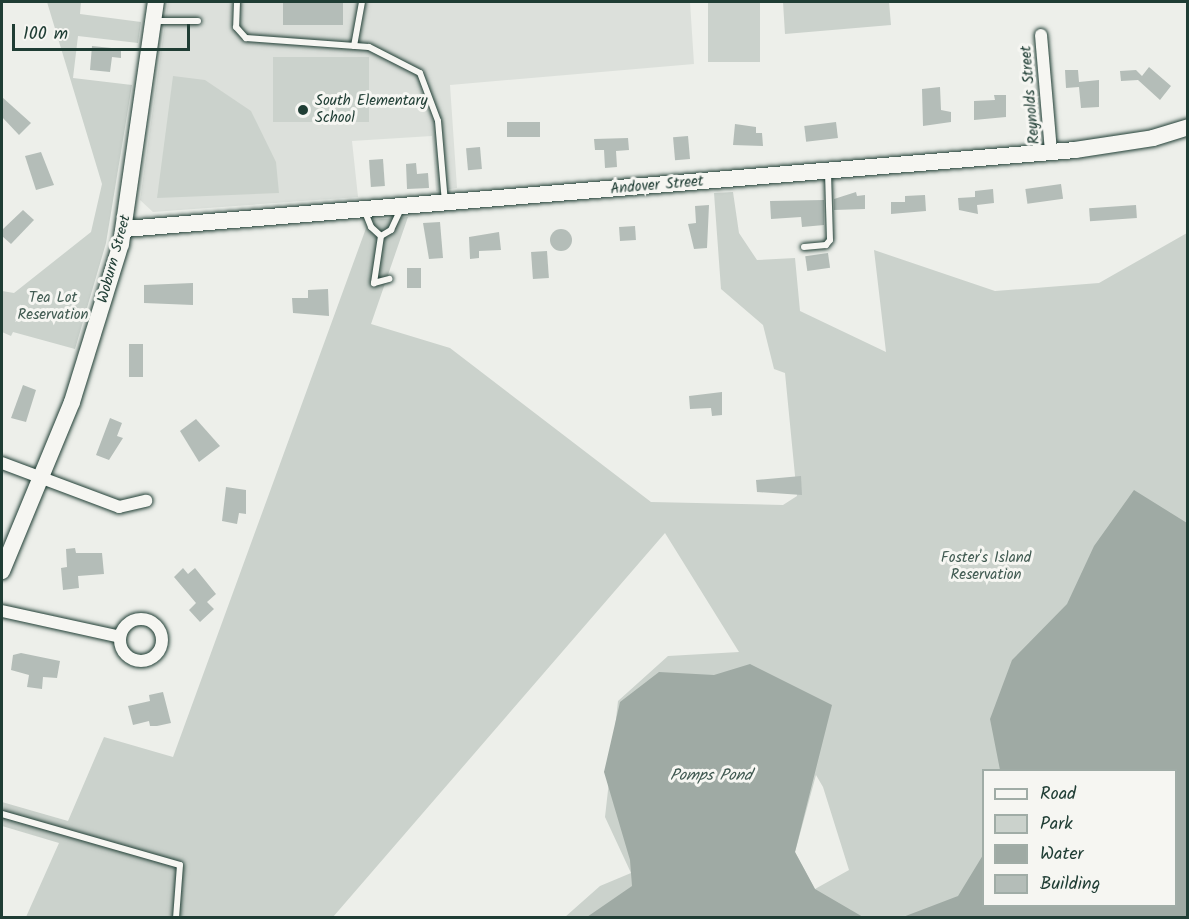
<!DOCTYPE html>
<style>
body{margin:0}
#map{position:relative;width:1189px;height:919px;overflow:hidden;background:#edefea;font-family:Kalam,sans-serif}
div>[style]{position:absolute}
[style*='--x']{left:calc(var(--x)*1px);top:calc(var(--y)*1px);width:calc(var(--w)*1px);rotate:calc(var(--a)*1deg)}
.built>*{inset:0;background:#dce0db}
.green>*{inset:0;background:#cbd2cc;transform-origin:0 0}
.water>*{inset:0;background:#9faaa4}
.building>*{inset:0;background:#b4bdb8;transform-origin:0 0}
.round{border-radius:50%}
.roads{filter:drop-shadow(0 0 2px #1f3d34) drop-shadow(0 0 2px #1f3d34)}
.lane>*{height:6px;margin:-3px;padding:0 3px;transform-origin:3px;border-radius:3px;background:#f6f6f2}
.street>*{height:12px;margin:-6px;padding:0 6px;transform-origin:6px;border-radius:6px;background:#f6f6f2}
.street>.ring{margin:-6px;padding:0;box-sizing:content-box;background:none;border:12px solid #f6f6f2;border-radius:50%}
.secondary>*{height:16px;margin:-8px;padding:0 8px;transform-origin:8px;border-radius:8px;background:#f6f6f2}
.dots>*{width:16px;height:16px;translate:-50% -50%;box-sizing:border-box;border:3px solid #f6f6f2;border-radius:50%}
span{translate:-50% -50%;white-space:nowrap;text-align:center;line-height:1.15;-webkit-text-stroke:6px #f6f6f2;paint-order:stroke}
.street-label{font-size:15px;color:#1f3d34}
.poi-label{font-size:15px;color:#1f3d34}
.left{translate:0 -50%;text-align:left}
.park-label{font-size:15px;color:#415b52}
.water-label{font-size:16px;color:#3f5850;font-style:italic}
.frame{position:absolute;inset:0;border:3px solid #1f3d34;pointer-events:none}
.legend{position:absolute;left:982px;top:769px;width:195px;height:138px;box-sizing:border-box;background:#f6f6f2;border:2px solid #a0aca6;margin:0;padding:8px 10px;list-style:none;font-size:18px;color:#1f3d34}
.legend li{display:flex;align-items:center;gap:12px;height:30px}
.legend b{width:30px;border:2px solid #a0aca6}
.scale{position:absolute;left:12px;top:24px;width:178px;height:27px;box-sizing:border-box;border:3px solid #1f3d34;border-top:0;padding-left:8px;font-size:18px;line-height:21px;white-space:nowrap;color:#1f3d34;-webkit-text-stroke:4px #f6f6f2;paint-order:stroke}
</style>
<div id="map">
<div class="built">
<i style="clip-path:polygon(168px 2px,690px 2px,694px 64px,450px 85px,457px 188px,436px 191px,432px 136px,352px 141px,358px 197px,153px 212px,140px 200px)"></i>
</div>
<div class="green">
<i style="clip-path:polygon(47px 2px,81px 2px,80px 14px,141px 22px,138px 43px,78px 36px,73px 78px,132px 85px,106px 243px,75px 349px,13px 332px,11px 336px,2px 332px,2px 291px,14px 293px,91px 232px,102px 184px)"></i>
<i style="left:708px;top:2px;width:52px;height:60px"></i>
<i style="clip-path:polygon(783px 2px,889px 2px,891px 25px,785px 34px)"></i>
<i style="left:273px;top:57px;width:96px;height:65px"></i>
<i style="clip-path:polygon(173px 76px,205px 80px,251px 111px,276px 162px,279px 193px,157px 198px)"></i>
<i style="clip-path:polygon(evenodd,733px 192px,739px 233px,757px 260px,795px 258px,800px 311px,886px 352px,874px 250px,995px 291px,1099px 283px,1187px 233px,1187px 917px,565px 917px,600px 886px,631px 873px,605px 817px,618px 701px,668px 656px,739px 652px,665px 533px,333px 917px,26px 917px,59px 843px,2px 826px,2px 802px,68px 821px,104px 737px,173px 757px,369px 220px,408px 217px,371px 324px,450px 348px,651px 502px,783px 505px,797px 496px,785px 373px,774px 369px,763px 325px,721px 289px,714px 193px,733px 192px,984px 770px,1176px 770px,1176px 906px,984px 906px,984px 770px,733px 192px,816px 775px,823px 787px,849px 870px,815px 889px,795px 852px,816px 775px)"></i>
</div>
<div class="water">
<i style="clip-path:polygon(1134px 490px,1187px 523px,1187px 917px,903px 917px,958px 896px,983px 855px,984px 906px,1176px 906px,1176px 770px,1000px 770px,990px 719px,1012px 660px,1067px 604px,1094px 546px)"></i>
<i style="clip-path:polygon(750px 664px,832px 705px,795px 852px,815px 889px,863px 917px,587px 917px,632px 886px,630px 860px,604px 772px,620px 702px,659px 672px,714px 675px)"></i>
</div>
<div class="building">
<i style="left:283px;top:2px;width:60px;height:23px"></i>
<i style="clip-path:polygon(92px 46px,121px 49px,121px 58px,112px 57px,110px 72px,90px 70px)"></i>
<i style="clip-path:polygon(1149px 67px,1171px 86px,1160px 100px,1138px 80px,1121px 81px,1120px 71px,1136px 70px,1142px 76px)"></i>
<i style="clip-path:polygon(1065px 70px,1078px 70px,1079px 82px,1099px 80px,1099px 107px,1081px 108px,1079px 87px,1066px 88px)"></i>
<i style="clip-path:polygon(940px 87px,941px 110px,951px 112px,951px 122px,923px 126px,922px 89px)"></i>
<i style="clip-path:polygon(994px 95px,1006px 95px,1006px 117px,974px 120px,974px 101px,995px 100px)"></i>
<i style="clip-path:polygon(2px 97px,31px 123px,19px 135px,2px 117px)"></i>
<i style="left:540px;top:122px;width:15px;height:33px;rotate:90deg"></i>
<i style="left:836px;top:122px;width:16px;height:32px;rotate:83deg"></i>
<i style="clip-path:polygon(735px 124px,756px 127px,756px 133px,762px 133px,763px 146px,733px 145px)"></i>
<i style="left:688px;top:136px;width:23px;height:15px;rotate:85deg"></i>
<i style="clip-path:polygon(628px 138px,629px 150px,616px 151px,617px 167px,605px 168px,604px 150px,595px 150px,594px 139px)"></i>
<i style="left:480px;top:147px;width:22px;height:14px;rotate:85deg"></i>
<i style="clip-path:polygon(41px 152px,54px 185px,36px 190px,25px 156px)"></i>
<i style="left:383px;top:159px;width:27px;height:14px;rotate:86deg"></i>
<i style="clip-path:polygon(416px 163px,417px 174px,428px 173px,429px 188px,407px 189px,406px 164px)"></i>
<i style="left:1061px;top:184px;width:15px;height:36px;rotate:82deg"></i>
<i style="clip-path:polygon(993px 189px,994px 203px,977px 205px,978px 214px,959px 210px,958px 198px,975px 197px,975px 191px)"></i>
<i style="clip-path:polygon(856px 192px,857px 196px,865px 195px,865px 209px,834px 210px,834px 199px)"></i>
<i style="clip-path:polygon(925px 195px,926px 211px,891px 214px,891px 202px,905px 202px,905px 196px)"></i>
<i style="clip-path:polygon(824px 200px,824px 225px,802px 227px,801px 217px,771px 219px,770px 201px)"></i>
<i style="clip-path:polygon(709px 205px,707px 248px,694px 249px,688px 224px,696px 223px,695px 206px)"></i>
<i style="left:1136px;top:205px;width:13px;height:47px;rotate:86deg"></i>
<i style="clip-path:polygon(23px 210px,34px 220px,11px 244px,2px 236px,2px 230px)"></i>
<i style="clip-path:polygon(440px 222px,443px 258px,429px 259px,423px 223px)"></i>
<i style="left:635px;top:226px;width:14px;height:16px;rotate:86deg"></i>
<i class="round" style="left:550px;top:229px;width:22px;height:22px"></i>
<i style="clip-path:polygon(499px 232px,501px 250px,479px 251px,479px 258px,470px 259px,469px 237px)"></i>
<i style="left:547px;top:251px;width:27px;height:16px;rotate:86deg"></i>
<i style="left:828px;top:253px;width:15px;height:23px;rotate:82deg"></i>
<i style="left:407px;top:268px;width:14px;height:20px"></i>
<i style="clip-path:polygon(193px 283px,193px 305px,144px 303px,144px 285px)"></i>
<i style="clip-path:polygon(328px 289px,329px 316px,293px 313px,292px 298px,308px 298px,308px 290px)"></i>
<i style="left:129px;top:344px;width:14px;height:33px"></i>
<i style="clip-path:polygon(23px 385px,36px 390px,26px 422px,11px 418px)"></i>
<i style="clip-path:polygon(722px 392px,722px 415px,712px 416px,711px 408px,690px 409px,689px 396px)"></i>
<i style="clip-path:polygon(110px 418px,122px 423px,117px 436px,123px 438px,109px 460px,96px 455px)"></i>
<i style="clip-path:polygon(196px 419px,220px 446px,199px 462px,180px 431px)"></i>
<i style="clip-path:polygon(801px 476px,802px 495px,757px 492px,756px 480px)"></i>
<i style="clip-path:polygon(226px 487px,246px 490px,246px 514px,239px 513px,237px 524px,222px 521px)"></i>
<i style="clip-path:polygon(75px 548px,76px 553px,102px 553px,104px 574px,78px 576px,79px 588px,63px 590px,61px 568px,67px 567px,66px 549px)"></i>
<i style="clip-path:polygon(183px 568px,188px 574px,195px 568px,216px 594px,207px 602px,214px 609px,200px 622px,189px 610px,196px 603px,174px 577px)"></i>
<i style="clip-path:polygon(21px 653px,60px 661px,57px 678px,43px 677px,42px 689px,27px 687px,29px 675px,11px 670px,13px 655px)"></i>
<i style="clip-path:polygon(163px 692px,171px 723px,157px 726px,150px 726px,149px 721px,133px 725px,128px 706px,150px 701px,149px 695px)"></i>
</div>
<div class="roads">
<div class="lane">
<i style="--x:237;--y:2;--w:25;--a:92"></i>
<i style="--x:236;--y:27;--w:15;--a:48"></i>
<i style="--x:246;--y:38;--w:123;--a:4.2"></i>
<i style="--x:369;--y:47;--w:57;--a:27"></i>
<i style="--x:420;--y:73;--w:51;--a:69.4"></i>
<i style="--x:438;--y:121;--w:81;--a:85.1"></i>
<i style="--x:155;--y:21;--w:43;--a:0"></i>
<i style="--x:354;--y:46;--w:45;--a:-79.7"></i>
<i style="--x:365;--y:212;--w:16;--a:68"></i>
<i style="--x:371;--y:227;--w:13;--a:42"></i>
<i style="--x:381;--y:236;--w:12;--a:-31"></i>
<i style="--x:391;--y:230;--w:23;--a:-65"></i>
<i style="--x:381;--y:236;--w:48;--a:98.5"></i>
<i style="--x:374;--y:283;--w:16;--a:-15"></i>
<i style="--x:804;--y:247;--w:22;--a:-5"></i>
<i style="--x:826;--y:245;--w:6;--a:-51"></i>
<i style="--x:830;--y:240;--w:69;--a:-91.7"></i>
<i style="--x:2;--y:814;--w:185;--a:16"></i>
<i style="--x:180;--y:865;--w:53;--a:94.3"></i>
</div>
<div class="street">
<i style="--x:1041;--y:35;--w:117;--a:85.1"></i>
<i style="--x:2;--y:463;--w:125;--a:20.6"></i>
<i style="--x:119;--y:507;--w:28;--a:-13"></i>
<i style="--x:2;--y:611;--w:121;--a:12.4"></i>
<i class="ring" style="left:120px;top:619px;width:30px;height:30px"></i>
</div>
<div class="secondary">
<i style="--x:125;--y:229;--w:953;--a:-4.75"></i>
<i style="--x:1075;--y:150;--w:79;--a:-8.7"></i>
<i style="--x:1153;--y:138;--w:37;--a:-17"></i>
<i style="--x:2;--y:571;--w:183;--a:-67.5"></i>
<i style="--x:72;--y:402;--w:165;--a:-72.8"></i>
<i style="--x:121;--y:244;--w:245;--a:-81.8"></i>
</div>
</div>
<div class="dots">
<i style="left:303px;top:110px;background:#1f3d34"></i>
</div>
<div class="street-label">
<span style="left:1031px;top:95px;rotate:-95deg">Reynolds Street</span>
<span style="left:657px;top:186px;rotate:-5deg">Andover Street</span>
<span style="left:115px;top:259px;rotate:-75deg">Woburn Street</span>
</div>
<div class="poi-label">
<span class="left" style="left:315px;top:110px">South Elementary<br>School</span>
</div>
<div class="park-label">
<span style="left:53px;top:307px">Tea Lot<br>Reservation</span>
<span style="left:986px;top:567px">Foster's Island<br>Reservation</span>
</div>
<div class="water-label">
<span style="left:711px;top:776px">Pomps Pond</span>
</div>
<div class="frame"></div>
<ul class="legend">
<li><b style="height:8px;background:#f6f6f2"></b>Road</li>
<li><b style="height:16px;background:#cbd2cc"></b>Park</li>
<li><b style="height:16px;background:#9faaa4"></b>Water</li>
<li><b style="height:16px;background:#b4bdb8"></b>Building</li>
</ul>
<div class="scale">100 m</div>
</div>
